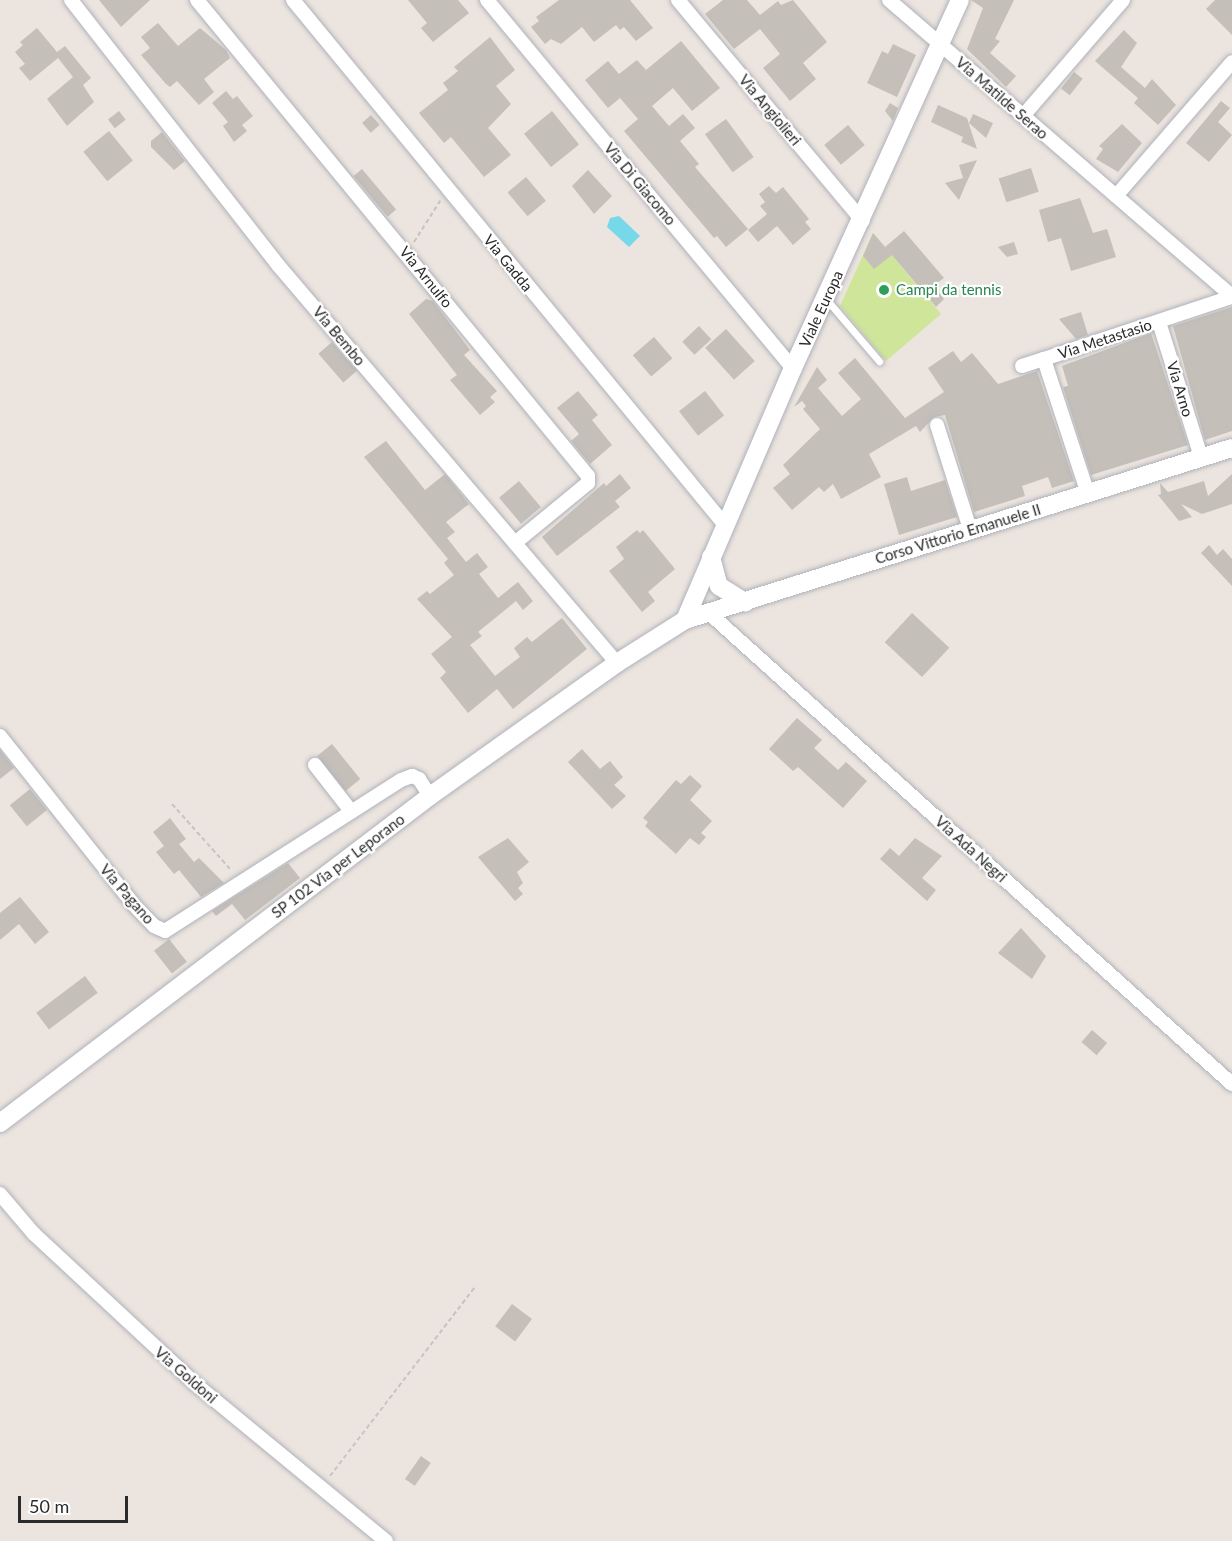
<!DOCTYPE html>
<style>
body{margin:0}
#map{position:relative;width:1232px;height:1541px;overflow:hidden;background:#ece4de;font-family:Lato,sans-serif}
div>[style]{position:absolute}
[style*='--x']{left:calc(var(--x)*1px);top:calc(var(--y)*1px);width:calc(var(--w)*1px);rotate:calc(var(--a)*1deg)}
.pitch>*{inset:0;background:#cfe69a}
.water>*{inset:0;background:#76d8e8}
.building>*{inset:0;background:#c5bfb9;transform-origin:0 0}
.path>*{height:2px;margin-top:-1px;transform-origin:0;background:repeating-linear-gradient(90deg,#c4c4c4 0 4.5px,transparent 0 7.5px)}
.roads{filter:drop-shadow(0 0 2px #aeb2bb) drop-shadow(0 0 2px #aeb2bb)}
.service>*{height:7px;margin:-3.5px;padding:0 3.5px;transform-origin:3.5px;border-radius:3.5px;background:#fff}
.minor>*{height:14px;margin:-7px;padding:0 7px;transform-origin:7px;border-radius:7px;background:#fff}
.tertiary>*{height:18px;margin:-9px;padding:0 9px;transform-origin:9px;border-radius:9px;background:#fff}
.dots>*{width:16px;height:16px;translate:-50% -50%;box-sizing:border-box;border:3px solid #fff;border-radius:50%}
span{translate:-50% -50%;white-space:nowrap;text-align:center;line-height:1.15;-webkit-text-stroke:4.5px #fff;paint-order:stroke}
.street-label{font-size:15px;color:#2b2b2b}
.leisure-label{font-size:15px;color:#27864d}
.left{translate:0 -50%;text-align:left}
.scale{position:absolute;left:18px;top:1496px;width:110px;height:27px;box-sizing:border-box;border:3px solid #2b2b2b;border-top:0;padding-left:8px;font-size:18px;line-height:21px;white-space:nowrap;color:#2b2b2b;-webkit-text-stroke:4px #fff;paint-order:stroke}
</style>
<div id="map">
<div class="pitch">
<i style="clip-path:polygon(873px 233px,941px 314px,886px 361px,840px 306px)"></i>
</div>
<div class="water">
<i style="clip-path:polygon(619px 216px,640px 236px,629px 247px,607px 227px,610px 218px)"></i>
</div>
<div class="building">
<i style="clip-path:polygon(99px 0,150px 0,121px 27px)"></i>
<i style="clip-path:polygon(408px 0,458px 0,469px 13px,433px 42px,421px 28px,427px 23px)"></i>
<i style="clip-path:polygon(559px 0,630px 0,653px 28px,636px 41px,624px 27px,620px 30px,616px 25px,594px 42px,582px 27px,561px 44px,551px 39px,545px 44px,531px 27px,539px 21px,536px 17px)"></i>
<i style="clip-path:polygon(723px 0,747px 0,760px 15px,778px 1px,781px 5px,793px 0,827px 42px,803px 63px,816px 79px,790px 101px,763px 68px,780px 54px,760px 29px,734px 49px,705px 14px)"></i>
<i style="clip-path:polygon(971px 0,1014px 0,995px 39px,1000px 41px,990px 53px,1016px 76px,1006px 87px,967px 49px,983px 8px)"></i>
<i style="clip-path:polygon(1215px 0,1232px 0,1232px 35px,1206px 9px)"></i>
<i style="clip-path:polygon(158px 23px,178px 46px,200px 28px,226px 50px,230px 58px,204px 79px,214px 92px,199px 105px,177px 81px,170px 87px,166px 84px,141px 55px,150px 48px,141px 37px)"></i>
<i style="clip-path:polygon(37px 28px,57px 52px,65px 46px,91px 78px,83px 85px,94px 102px,67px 126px,47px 99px,73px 77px,58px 58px,30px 81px,19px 68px,25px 64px,15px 52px,23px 45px,20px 42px)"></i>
<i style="clip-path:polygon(1124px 30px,1137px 43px,1121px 67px,1145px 88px,1152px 79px,1176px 105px,1158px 125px,1134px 103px,1138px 98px,1095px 61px)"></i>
<i style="clip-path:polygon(490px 37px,515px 70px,496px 86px,511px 104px,488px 128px,511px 155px,484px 177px,451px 137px,444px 143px,419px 113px,448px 90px,443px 83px,458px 71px,454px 67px)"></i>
<i style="clip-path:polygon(681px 41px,720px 88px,692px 111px,673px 88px,652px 106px,669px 126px,683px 114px,695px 128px,680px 141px,699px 164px,695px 167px,748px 229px,726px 247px,717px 236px,714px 238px,624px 131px,638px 119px,620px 98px,608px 108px,585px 80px,608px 61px,619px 74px,637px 60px,646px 70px)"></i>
<i style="clip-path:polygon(893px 44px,916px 55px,897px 97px,867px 83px,882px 51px,888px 54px)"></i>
<i style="left:1074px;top:72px;width:11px;height:21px;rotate:38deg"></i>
<i style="clip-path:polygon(226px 91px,233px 99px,237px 96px,253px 116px,242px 125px,247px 131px,234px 142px,223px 126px,228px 122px,212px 103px)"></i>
<i style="clip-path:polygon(1221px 101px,1230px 108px,1218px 122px,1232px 135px,1209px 162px,1186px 143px)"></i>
<i style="clip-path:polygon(890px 103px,898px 108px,893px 121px,885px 111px)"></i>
<i style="clip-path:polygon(938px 105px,967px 118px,977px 149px,961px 142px,963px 137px,931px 122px)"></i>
<i style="left:119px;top:111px;width:11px;height:14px;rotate:52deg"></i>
<i style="left:552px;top:111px;width:43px;height:36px;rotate:51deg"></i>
<i style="clip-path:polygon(973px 114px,993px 123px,986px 138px,969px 123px)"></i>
<i style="left:371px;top:115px;width:13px;height:12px;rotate:48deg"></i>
<i style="left:726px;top:119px;width:47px;height:26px;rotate:54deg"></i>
<i style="clip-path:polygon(1122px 124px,1142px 143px,1118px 172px,1096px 159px,1103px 149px,1099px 146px)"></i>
<i style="left:848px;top:125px;width:26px;height:31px;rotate:50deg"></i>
<i style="left:109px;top:131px;width:38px;height:33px;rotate:51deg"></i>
<i style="clip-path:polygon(162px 132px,185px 161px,174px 170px,151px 147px,151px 141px)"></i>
<i style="clip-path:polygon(977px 160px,965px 186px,959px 200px,945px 183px,963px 178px,959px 165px)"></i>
<i style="left:1031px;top:168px;width:25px;height:34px;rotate:72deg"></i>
<i style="left:362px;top:169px;width:53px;height:11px;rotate:50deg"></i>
<i style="clip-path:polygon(588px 170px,612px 196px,594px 214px,572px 186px)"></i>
<i style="left:526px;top:177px;width:31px;height:24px;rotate:50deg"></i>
<i style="clip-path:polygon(769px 186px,776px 193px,783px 187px,809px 219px,805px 222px,811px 229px,793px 245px,777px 226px,758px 242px,748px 230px,767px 214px,760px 206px,765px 202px,759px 194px)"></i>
<i style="clip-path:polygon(1080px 198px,1093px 233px,1107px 229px,1116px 257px,1071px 271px,1061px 238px,1048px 242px,1039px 210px)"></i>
<i style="clip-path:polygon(904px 231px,944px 278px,933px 286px,944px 299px,936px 307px,885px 247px)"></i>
<i style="clip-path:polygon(873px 233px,892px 255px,874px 269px,863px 256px)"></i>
<i style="clip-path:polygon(1014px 242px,1018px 254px,1007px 257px,998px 247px)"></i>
<i style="clip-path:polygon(426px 299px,433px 301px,470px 350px,464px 355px,497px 391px,490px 397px,495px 402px,480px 415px,450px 380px,457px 375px,409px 314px)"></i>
<i style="clip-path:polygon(1232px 307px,1232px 431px,1205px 440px,1173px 326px)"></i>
<i style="clip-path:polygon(1081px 312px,1088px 335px,1076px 339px,1059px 319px)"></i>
<i style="left:699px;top:326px;width:18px;height:23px;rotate:47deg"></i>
<i style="left:726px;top:329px;width:43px;height:28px;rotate:48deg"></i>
<i style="clip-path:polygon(1151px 333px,1188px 445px,1091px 475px,1063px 387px,1068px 386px,1062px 366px)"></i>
<i style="left:654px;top:337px;width:28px;height:28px;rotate:49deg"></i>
<i style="left:332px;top:342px;width:38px;height:18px;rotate:49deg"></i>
<i style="clip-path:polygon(953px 351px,961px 362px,972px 353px,998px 384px,1037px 371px,1074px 481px,1052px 488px,1048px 477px,1022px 486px,1025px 496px,974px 512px,945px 415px,934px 417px,920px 432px,916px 426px,869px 454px,881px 477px,841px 499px,833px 484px,824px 492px,819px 487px,792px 510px,773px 488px,790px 474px,783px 465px,820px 429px,803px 409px,806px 406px,802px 401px,794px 407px,817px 367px,827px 380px,818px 388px,842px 416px,861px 399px,838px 373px,855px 358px,905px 418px,944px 392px,928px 368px)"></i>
<i style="clip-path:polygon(578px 391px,598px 415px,592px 420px,612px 445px,590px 464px,571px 441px,579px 434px,557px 408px)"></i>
<i style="left:705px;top:391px;width:31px;height:33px;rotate:52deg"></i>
<i style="clip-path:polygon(386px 441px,425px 490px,445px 474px,469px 504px,446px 522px,455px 532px,447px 538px,466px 562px,477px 553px,488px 567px,479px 574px,498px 598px,518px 582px,533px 601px,523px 610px,516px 601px,478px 632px,482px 636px,470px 645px,495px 676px,520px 657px,514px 648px,527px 637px,532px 642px,562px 618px,587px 649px,513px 709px,497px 689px,468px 713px,440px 678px,446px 672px,431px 654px,452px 637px,417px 599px,427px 591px,430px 594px,454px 575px,444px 563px,448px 559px,364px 457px)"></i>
<i style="clip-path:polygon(620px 474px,631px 488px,615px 501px,620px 507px,557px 556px,542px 537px,604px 483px,606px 486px)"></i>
<i style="clip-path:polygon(1232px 474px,1232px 504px,1202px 514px,1181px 504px,1192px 517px,1179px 521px,1158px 495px,1161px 494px,1160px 483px,1168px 492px,1204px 481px,1208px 496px)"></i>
<i style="clip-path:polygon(907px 477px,911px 491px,945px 480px,957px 517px,899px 535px,884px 484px)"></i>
<i style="left:519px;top:481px;width:34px;height:26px;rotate:50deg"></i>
<i style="clip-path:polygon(637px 530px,640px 533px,643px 530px,675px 569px,648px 592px,655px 601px,642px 612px,609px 571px,624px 559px,616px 547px)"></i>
<i style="clip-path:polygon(1209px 545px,1217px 555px,1223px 549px,1232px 559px,1232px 586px,1201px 553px)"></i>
<i style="left:912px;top:613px;width:51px;height:40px;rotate:43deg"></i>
<i style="clip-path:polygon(797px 718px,822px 740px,814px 748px,838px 770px,846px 762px,867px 781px,843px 808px,798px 767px,793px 771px,769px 749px)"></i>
<i style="left:332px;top:744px;width:45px;height:19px;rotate:51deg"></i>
<i style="clip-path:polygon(582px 749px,600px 769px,610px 761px,623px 777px,614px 785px,626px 796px,612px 809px,568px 762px)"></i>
<i style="clip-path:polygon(0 750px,14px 768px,0 779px)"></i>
<i style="clip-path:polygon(690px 775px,702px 786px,690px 800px,712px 821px,701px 833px,706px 837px,699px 845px,690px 838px,676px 854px,645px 826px,648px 822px,643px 818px,676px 780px,681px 784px)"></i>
<i style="left:30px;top:789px;width:27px;height:26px;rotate:51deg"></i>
<i style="clip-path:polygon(170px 818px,186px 839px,179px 844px,194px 862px,199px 858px,224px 883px,201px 897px,179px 870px,174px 874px,156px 852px,164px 846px,153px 832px)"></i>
<i style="clip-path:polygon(508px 838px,529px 862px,517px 872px,523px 883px,518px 888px,523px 894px,515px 901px,478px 857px)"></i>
<i style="clip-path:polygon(915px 838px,942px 856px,922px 878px,936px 890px,927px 901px,880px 859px,890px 848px,899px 856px)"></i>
<i style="clip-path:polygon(288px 863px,300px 878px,245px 920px,232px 904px,216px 916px,212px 911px)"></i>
<i style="clip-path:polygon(20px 897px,49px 932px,35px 944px,19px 924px,0 940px,0 913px)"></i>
<i style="clip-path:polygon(1021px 928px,1046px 956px,1032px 979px,998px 953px)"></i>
<i style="left:169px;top:939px;width:29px;height:19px;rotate:52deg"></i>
<i style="left:85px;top:976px;width:21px;height:61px;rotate:53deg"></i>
<i style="left:1092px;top:1030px;width:20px;height:16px;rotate:41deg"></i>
<i style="left:512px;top:1304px;width:25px;height:28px;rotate:37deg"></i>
<i style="left:421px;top:1456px;width:12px;height:28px;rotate:35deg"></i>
</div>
<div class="path">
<i style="--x:414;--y:242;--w:49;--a:-57.6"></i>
<i style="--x:172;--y:804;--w:90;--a:48.2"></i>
<i style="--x:330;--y:1476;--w:237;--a:-52.5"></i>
</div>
<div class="roads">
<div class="service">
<i style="--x:826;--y:299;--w:82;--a:49.5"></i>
</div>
<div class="minor">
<i style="--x:71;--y:0;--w:336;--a:52"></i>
<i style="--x:278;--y:265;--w:523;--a:49.58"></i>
<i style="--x:197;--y:0;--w:616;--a:50.6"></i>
<i style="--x:588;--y:476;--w:7;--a:90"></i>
<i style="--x:588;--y:483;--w:94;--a:140.6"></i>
<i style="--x:293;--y:0;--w:678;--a:50.56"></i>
<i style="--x:487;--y:0;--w:479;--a:50.3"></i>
<i style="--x:678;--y:0;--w:288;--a:50.1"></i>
<i style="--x:889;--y:0;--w:453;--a:40.8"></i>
<i style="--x:1023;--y:116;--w:153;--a:-49.2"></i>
<i style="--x:1116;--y:196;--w:177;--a:-49.1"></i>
<i style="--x:1159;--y:322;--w:141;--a:72.7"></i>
<i style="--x:1022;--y:366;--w:23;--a:-18"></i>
<i style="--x:937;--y:425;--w:109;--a:72.4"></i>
<i style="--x:1088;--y:494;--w:142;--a:-108.1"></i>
<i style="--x:1044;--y:359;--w:198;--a:-18.3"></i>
<i style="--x:709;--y:613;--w:704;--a:42.01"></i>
<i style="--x:0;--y:736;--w:214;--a:51.6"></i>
<i style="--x:133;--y:904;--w:30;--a:46"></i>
<i style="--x:154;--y:926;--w:12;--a:24"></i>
<i style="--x:165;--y:931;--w:280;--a:-32.6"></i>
<i style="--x:401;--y:780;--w:12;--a:-20"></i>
<i style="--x:412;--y:776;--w:8;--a:23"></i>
<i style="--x:419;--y:779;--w:20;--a:57"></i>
<i style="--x:315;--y:765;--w:58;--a:52"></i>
<i style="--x:0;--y:1194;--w:52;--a:49.6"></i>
<i style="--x:34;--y:1234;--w:217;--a:42.9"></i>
<i style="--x:193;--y:1382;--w:250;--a:39.5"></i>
</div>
<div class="tertiary">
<i style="--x:711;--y:557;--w:30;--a:75"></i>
<i style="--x:719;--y:586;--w:31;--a:32"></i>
<i style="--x:685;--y:620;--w:274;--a:-66.8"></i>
<i style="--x:793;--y:368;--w:404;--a:-65.6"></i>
<i style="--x:0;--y:1123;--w:540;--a:-37.25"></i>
<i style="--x:430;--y:796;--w:229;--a:-35.4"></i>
<i style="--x:617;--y:663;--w:80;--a:-32.3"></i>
<i style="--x:685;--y:620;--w:573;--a:-17.46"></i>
</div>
</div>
<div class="dots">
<i style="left:884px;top:290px;background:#2e9e5b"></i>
</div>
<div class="street-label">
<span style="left:1002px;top:98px;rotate:41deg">Via Matilde Serao</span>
<span style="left:770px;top:110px;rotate:50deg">Via Angiolieri</span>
<span style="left:640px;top:184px;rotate:50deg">Via Di Giacomo</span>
<span style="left:508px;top:263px;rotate:51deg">Via Gadda</span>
<span style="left:426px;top:277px;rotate:51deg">Via Arnulfo</span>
<span style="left:821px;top:309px;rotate:-65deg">Viale Europa</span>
<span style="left:339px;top:336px;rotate:50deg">Via Bembo</span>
<span style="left:1105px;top:339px;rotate:-18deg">Via Metastasio</span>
<span style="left:1180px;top:389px;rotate:73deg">Via Arno</span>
<span style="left:958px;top:534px;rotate:-17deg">Corso Vittorio Emanuele II</span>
<span style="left:971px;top:849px;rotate:42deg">Via Ada Negri</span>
<span style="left:338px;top:866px;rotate:-37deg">SP 102 Via per Leporano</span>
<span style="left:127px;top:894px;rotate:49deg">Via Pagano</span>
<span style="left:186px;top:1375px;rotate:41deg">Via Goldoni</span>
</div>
<div class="leisure-label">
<span class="left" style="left:896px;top:290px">Campi da tennis</span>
</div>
<div class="scale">50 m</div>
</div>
